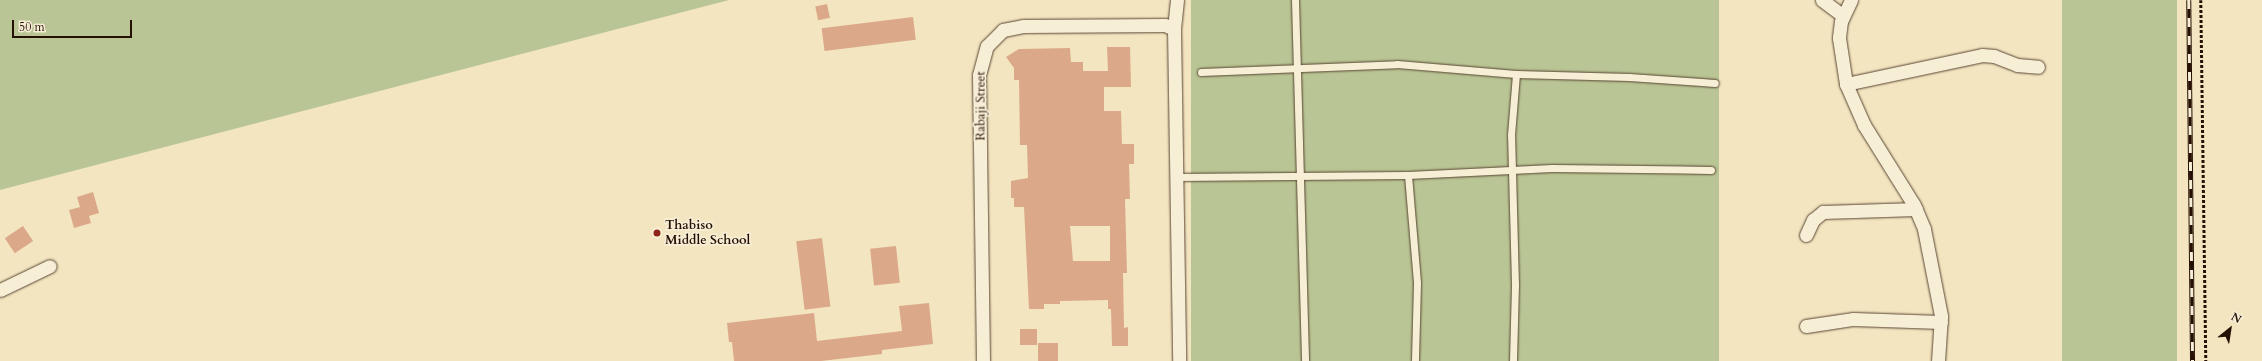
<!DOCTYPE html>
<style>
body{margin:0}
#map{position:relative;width:2262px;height:361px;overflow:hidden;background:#f3e5c0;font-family:Cardo,serif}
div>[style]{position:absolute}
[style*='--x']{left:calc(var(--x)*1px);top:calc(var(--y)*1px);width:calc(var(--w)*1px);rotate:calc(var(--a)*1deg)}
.green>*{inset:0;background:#b9c594;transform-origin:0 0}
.building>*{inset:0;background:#dba98a;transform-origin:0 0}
.path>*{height:2.5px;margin-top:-1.25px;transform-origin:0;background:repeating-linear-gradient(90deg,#261004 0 3px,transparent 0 5px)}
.roads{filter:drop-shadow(0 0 1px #594533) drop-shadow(0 0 1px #594533)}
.service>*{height:7px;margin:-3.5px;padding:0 3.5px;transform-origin:3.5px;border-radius:3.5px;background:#f7eed6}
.minor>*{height:13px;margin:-6.5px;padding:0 6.5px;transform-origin:6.5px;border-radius:6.5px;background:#f7eed6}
.rail>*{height:4.5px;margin-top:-2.25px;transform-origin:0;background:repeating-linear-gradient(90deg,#f7eed6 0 9px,#261004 0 18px);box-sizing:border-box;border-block:1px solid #261004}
.dots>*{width:11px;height:11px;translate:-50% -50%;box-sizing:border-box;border:2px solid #f7eed6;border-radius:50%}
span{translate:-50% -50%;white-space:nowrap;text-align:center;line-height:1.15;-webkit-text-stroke:3.5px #f7eed6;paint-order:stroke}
.street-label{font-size:13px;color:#261004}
.poi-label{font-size:13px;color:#261004;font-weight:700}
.left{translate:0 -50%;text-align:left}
.north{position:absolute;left:2210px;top:309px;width:40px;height:40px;-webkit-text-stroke:3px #f7eed6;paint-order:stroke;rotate:30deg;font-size:11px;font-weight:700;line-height:16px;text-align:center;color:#261004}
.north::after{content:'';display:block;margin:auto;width:14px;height:18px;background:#261004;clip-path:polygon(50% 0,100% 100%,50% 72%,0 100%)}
.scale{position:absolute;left:12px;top:20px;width:120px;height:18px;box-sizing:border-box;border:2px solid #261004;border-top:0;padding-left:5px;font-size:12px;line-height:14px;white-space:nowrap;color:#261004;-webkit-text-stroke:3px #f7eed6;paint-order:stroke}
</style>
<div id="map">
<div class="green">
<i style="clip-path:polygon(0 0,729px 0,0 190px)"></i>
<i style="left:1191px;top:0;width:528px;height:361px"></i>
<i style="left:2062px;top:0;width:115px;height:361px"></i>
</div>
<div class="building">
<i style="left:827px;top:4px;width:14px;height:12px;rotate:78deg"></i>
<i style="left:913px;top:17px;width:23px;height:92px;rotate:83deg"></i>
<i style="clip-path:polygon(evenodd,1107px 47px,1130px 47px,1131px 87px,1104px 87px,1104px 111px,1121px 111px,1122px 144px,1134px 144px,1134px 164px,1129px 164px,1130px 199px,1125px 199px,1127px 273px,1123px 273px,1124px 328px,1128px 327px,1128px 346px,1112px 346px,1111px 309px,1108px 309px,1108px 300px,1060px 301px,1060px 304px,1044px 304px,1044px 309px,1029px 309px,1024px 207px,1014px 207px,1014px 198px,1011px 198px,1011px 181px,1028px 178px,1027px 145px,1020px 145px,1019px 80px,1014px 80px,1014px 68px,1006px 57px,1019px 49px,1070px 48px,1071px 62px,1083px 62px,1083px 71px,1108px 71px,1107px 47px,1070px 226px,1110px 226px,1110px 261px,1073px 261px,1070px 226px)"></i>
<i style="clip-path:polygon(93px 192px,99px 213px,89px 216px,91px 223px,74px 228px,69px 210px,80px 207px,77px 197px)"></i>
<i style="left:23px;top:226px;width:18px;height:22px;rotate:56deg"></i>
<i style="left:822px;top:238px;width:69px;height:26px;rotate:83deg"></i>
<i style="left:896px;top:246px;width:37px;height:26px;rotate:84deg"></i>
<i style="clip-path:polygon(929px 303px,933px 344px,882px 350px,882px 354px,821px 361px,734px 361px,732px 342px,729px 342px,727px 323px,814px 313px,817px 341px,902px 331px,899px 306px)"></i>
<i style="left:1020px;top:329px;width:17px;height:16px"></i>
<i style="left:1058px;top:343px;width:18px;height:20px;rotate:90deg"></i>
</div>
<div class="path">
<i style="--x:2201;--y:0;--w:361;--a:89.2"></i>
</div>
<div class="roads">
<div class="service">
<i style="--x:1295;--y:0;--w:361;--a:88.4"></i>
<i style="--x:1201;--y:72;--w:196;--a:-2.3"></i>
<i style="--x:1397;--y:64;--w:119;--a:4.8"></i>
<i style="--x:1516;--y:74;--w:113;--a:1.5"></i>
<i style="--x:1629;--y:77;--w:86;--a:4"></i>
<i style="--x:1408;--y:175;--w:108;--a:85.2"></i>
<i style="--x:1417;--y:283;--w:78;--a:91.5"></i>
<i style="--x:1177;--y:177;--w:231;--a:-0.5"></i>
<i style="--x:1408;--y:175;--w:144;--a:-2.8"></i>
<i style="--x:1552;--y:168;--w:159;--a:0.7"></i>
<i style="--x:1513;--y:361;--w:76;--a:-88.5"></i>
<i style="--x:1515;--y:285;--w:150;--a:-91.5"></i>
<i style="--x:1511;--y:135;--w:61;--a:-85.3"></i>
</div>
<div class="minor">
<i style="--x:1177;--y:0;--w:29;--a:96"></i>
<i style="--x:1174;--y:29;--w:332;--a:89.1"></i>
<i style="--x:1822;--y:0;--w:26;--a:37"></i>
<i style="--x:1851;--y:0;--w:23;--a:115"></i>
<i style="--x:1841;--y:21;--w:17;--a:97"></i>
<i style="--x:1839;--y:38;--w:47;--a:81.3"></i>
<i style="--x:1846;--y:84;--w:45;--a:66.3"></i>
<i style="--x:1864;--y:125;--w:94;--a:58"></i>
<i style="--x:1914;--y:205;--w:26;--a:67"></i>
<i style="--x:1924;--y:229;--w:89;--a:78.9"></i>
<i style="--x:1941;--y:316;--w:45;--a:93.8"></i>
<i style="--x:1846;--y:84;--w:139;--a:-12"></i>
<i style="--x:1982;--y:55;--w:12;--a:5"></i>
<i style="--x:1994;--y:56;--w:25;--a:21"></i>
<i style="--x:2017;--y:65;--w:21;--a:5"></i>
<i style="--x:1806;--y:235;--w:17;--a:-65"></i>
<i style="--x:1813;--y:220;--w:13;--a:-39"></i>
<i style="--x:1823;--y:212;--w:93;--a:-1.8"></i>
<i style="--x:0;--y:290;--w:55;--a:-25.6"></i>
<i style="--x:1806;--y:326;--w:48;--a:-8.5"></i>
<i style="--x:1853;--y:319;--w:88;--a:2"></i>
<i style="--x:983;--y:361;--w:286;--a:-90.8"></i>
<i style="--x:979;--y:75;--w:30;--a:-75"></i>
<i style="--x:987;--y:46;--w:23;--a:-45"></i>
<i style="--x:1003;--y:30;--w:20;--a:-11"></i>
<i style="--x:1023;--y:26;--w:142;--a:-0.4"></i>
<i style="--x:1165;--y:25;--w:10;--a:24"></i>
</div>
</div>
<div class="rail">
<i style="--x:2189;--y:0;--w:361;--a:89.4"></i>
</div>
<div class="dots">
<i style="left:657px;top:233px;background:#8f2418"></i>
</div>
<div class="street-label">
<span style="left:981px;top:106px;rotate:-90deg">Rabaji Street</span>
</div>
<div class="poi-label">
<span class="left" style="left:665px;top:233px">Thabiso<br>Middle School</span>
</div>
<div class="north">N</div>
<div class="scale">50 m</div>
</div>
